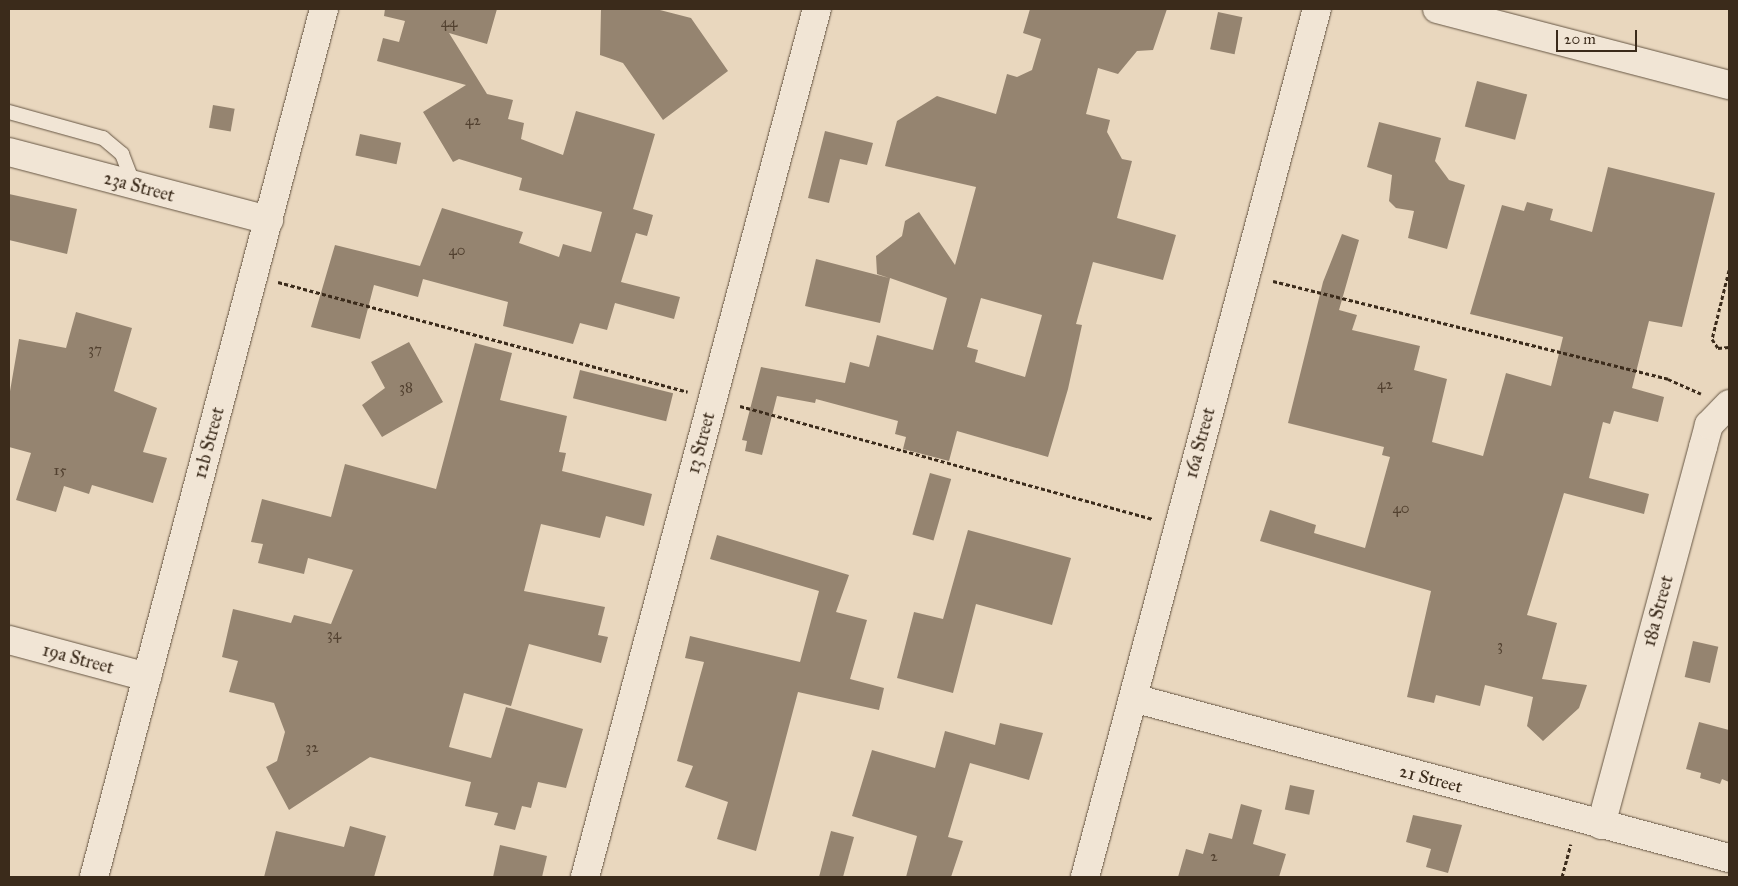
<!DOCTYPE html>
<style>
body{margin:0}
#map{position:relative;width:1738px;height:886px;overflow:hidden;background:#e9d7be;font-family:"IM FELL Great Primer",serif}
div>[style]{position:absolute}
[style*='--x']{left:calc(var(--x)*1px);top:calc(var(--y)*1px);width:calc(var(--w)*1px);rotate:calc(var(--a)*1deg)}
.building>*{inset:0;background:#958470;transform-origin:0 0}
.path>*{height:3px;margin-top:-1.5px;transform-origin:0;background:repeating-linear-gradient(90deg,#3b2b1b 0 4px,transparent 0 6.5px)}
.roads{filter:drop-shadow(0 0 1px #665644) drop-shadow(0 0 1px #665644)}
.lane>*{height:14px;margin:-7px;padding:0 7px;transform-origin:7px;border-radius:7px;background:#f1e5d5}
.street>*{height:28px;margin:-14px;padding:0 14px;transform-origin:14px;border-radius:14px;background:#f1e5d5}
span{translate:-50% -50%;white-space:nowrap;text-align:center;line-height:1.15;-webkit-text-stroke:4px #f1e5d5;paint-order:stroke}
.number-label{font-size:15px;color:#524130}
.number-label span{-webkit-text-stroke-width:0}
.street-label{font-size:18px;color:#3b2b1b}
.frame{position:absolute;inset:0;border:10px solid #3b2b1b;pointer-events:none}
.scale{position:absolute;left:1556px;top:30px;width:81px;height:22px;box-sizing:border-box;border:2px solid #3b2b1b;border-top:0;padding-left:6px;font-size:15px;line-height:18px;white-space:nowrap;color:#3b2b1b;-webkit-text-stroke:4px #f1e5d5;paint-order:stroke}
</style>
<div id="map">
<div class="building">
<i style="clip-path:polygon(385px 9px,497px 9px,487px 44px,449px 33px,487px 94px,513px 100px,508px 119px,524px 123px,521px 139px,563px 155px,576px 111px,655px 134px,633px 209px,653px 215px,647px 236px,636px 233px,621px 282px,680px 297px,674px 319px,615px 303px,607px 330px,580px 323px,573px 344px,503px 326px,508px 302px,423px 279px,418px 297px,374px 285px,360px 339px,311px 327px,335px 245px,420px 266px,442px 208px,523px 232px,519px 243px,559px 257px,563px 244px,591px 252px,602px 212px,519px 190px,522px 178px,459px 159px,453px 162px,423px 112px,466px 85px,377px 61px,383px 38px,399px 42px,405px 21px,384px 16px)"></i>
<i style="clip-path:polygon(601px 9px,656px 9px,691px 18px,728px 71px,663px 120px,623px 63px,600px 55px)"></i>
<i style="clip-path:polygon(evenodd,1030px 9px,1167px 9px,1153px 50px,1137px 51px,1118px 74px,1098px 68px,1086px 114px,1110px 120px,1107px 132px,1122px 159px,1132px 161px,1117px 218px,1176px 235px,1163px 280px,1093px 262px,1076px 324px,1082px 325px,1068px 389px,1048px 457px,957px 431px,949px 461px,903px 449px,906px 437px,895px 434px,898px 421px,816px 399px,815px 403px,777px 396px,762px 455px,745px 451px,747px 441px,742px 440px,761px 367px,845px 383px,850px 362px,869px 367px,877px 335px,933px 350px,947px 298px,890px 278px,880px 323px,805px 306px,816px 259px,889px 278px,877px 274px,876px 256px,902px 236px,905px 221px,919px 212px,955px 265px,976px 187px,885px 166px,897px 121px,937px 96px,996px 114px,1007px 74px,1017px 77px,1032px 70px,1041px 39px,1023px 33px,1030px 9px,981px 298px,1042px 315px,1025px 377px,975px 362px,978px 350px,967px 347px,981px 298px)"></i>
<i style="left:1218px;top:12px;width:25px;height:38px;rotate:12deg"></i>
<i style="left:1477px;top:81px;width:52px;height:47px;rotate:15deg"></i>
<i style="left:213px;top:105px;width:22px;height:23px;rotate:10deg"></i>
<i style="clip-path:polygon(1379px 122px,1441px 138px,1435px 161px,1449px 180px,1465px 185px,1447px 249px,1408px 238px,1414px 211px,1396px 208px,1389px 201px,1392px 175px,1367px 167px)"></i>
<i style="clip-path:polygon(825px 131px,873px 143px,867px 165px,840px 159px,829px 203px,808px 198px)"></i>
<i style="left:360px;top:134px;width:42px;height:22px;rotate:12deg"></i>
<i style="clip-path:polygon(1608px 167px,1715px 193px,1682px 327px,1649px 321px,1632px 388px,1664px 397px,1658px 422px,1614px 411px,1610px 424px,1603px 422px,1589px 478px,1649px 494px,1644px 514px,1564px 493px,1527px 615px,1557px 623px,1542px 679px,1587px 685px,1579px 708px,1543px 741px,1527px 726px,1533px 697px,1485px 685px,1480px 706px,1436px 695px,1434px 703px,1407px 697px,1431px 591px,1260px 541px,1270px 510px,1316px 525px,1314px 533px,1365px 548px,1390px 457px,1382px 455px,1384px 447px,1288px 423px,1323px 282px,1342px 234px,1359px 240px,1339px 310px,1357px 315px,1352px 330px,1420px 346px,1414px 370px,1447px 379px,1432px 442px,1483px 456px,1506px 373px,1551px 386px,1563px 337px,1470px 314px,1502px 205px,1524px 211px,1527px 202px,1553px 209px,1550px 220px,1592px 232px)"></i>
<i style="clip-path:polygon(9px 194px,77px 209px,67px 254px,9px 240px)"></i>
<i style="clip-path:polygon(76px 312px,132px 328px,114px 391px,157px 408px,143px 452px,167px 458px,153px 503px,92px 485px,89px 494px,64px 486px,56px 512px,16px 500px,31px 453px,9px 447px,9px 397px,19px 339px,66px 348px)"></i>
<i style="clip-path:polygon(409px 342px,443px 402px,382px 437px,362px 405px,385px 388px,371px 362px)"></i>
<i style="clip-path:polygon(475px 343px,512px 353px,500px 400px,567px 416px,559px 452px,566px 453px,562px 471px,652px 494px,644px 526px,606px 516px,600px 538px,541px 524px,524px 591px,605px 607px,598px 635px,608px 637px,601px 663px,529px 644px,511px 706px,464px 693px,449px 747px,491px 758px,506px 707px,583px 729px,566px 788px,538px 782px,531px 808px,522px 806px,515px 830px,494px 825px,498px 813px,465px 806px,471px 782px,370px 757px,289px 810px,266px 767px,277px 761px,285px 732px,274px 703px,229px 692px,238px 661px,222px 657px,233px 609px,291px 623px,294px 615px,331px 624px,353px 570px,308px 558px,304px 574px,258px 563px,263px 544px,251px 542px,262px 499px,331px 517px,345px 464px,436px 489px)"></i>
<i style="left:580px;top:370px;width:96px;height:29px;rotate:14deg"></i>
<i style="left:930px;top:473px;width:22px;height:64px;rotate:16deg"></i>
<i style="clip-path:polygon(968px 530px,1071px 558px,1052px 625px,976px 604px,953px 693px,897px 678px,914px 612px,943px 619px)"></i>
<i style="clip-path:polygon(717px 535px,849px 575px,836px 612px,867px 620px,850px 679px,884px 688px,879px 710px,798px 692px,756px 851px,717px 839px,728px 802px,685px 787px,693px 766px,677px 761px,704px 662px,685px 658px,690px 636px,800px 662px,819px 591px,710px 559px)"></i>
<i style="left:1693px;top:641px;width:26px;height:37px;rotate:13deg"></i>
<i style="clip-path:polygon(1699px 722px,1729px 730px,1729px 782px,1722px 779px,1720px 784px,1700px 778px,1701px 773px,1686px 769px)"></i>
<i style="clip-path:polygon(1000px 723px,1043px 733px,1029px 780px,970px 763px,948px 837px,963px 841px,951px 877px,906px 877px,917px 836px,852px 816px,872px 750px,935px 768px,945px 731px,995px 745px)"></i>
<i style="left:1290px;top:785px;width:25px;height:25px;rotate:12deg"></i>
<i style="clip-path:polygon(1241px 804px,1262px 810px,1253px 844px,1286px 854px,1279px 877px,1178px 877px,1186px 849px,1203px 854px,1209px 833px,1232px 839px)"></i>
<i style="clip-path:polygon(1413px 815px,1462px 825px,1448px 873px,1426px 867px,1431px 849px,1406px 842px)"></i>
<i style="clip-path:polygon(350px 826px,386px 836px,374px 877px,264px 877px,276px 831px,344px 847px)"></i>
<i style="clip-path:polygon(831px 831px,854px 837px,843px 877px,819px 877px)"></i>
<i style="clip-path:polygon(500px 845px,547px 856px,542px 877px,493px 877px)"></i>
</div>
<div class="path">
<i style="--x:1729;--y:270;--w:71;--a:103.8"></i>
<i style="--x:1712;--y:339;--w:11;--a:56"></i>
<i style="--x:1718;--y:348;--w:11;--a:-5"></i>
<i style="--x:1273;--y:281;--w:407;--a:13.9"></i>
<i style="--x:1668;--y:379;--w:36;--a:24"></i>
<i style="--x:278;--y:282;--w:424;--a:15"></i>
<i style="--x:740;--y:406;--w:428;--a:15.3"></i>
<i style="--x:1562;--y:877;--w:34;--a:-75"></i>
</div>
<div class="roads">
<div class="lane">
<i style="--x:9;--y:112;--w:98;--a:15.5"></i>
<i style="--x:103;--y:138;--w:25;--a:40"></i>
<i style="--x:122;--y:154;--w:33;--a:69"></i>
</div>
<div class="street">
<i style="--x:1437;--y:9;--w:302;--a:14.6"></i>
<i style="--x:9;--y:152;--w:269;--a:14.7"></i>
<i style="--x:9;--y:640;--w:143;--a:15"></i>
<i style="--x:1133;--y:698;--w:617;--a:15.03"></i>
<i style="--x:1601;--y:825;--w:392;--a:-74.9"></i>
<i style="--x:1703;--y:447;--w:23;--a:-75"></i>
<i style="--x:1709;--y:425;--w:29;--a:-46"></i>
<i style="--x:94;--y:877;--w:898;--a:-75.16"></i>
<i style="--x:585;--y:877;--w:898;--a:-75.04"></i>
<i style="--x:1085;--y:877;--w:898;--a:-75.04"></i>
</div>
</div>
<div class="number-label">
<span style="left:449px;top:23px">44</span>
<span style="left:473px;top:121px">42</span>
<span style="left:457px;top:251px">40</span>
<span style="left:95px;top:350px">37</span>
<span style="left:1385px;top:385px">42</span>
<span style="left:406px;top:388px">38</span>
<span style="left:60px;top:471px">15</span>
<span style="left:1401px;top:509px">40</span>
<span style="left:334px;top:635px">34</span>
<span style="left:1500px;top:646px">3</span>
<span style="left:312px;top:748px">32</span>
<span style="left:1214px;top:857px">2</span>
</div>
<div class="street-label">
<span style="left:139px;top:187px;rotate:15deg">23a Street</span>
<span style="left:209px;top:443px;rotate:-75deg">12b Street</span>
<span style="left:701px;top:443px;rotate:-75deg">13 Street</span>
<span style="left:1200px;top:443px;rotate:-75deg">16a Street</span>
<span style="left:1658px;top:611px;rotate:-75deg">18a Street</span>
<span style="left:78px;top:659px;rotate:15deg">19a Street</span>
<span style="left:1431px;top:779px;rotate:15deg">21 Street</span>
</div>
<div class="frame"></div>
<div class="scale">20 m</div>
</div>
